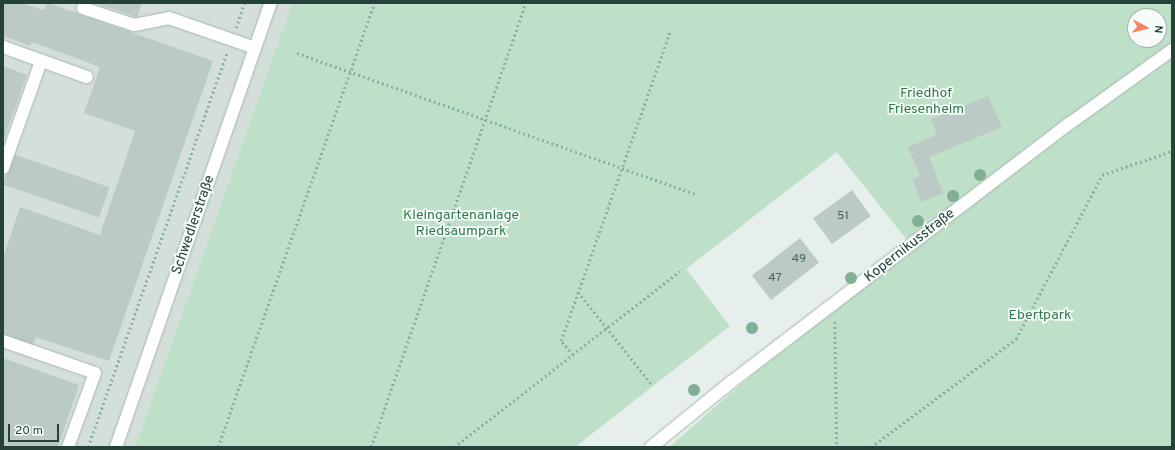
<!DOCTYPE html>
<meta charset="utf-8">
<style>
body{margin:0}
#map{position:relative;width:1175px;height:450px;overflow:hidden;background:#e6efeb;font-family:Overpass,sans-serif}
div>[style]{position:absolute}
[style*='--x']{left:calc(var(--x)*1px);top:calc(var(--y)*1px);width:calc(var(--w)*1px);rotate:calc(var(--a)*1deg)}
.built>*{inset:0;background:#d4dfda}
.green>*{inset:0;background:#bfe0c8}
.building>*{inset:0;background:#bbcac4;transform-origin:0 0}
.path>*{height:2.5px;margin-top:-1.25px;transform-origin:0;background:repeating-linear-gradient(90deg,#86b3a5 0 2px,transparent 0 5px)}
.roads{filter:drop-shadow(0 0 1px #a8b8b2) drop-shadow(0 0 1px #a8b8b2)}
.minor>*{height:12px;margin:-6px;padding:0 6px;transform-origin:6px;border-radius:6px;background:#fff}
.trees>*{width:12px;height:12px;margin:-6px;border-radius:50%;background:#80af93}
span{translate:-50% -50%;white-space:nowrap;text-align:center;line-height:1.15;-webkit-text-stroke:3.5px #f7fbf9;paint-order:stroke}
.number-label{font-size:12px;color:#4a645c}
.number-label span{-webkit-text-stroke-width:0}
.park-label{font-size:14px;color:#2d7a4b}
.street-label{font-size:14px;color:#24423a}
.frame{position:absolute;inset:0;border:4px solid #24423a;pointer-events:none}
.north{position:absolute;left:1127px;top:8px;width:40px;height:40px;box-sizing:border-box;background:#f7fbf9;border:1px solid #a3b1ad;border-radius:50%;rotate:97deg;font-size:11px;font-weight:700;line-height:16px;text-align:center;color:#24423a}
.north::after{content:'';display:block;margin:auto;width:14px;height:18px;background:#f4845f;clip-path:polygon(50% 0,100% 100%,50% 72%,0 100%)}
.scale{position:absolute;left:8px;top:424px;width:51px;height:18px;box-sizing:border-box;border:2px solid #24423a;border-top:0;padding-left:5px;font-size:12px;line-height:14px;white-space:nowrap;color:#24423a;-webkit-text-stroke:3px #f7fbf9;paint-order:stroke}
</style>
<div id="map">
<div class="built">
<i style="clip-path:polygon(3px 3px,292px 3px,135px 447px,3px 447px)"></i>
</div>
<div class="green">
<i style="clip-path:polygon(evenodd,292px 3px,1172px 3px,1172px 43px,1063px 121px,907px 240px,837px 152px,686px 269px,730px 326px,575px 447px,135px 447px,292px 3px,1135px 16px,1159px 16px,1159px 40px,1135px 40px,1135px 16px)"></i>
<i style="clip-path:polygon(1172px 56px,1172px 447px,669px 447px,761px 367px,1070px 129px)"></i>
</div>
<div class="building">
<i style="clip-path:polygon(3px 3px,21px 3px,43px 10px,48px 3px,213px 61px,109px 361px,36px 337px,33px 346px,3px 336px,3px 258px,20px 207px,100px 235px,135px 131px,84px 113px,100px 67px,32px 42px,30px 46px,3px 36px)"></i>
<i style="clip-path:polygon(95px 3px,142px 3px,137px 17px)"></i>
<i style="clip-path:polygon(3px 66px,27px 75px,3px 141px)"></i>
<i style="clip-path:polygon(988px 96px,1002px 127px,929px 157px,943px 193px,921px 202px,912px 179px,920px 176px,908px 147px,937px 135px,931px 119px)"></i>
<i style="left:13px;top:154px;width:102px;height:32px;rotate:19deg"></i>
<i style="left:852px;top:190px;width:32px;height:48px;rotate:54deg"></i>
<i style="left:800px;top:238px;width:31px;height:61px;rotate:52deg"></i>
<i style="clip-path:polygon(3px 358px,79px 385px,58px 447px,3px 447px)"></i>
</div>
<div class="path">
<i style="--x:236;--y:28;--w:26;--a:-72"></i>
<i style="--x:297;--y:53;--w:423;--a:19.5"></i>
<i style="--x:578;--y:292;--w:117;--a:51.3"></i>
<i style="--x:835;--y:322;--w:125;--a:89.1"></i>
<i style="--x:573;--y:355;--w:18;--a:-131"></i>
<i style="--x:561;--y:341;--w:328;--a:-70.6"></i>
<i style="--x:88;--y:447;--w:418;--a:-70.6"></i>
<i style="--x:218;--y:447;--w:471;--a:-70.6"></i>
<i style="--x:371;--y:447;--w:470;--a:-70.8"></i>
<i style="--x:454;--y:447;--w:286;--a:-37.9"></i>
<i style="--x:871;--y:447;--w:181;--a:-36.7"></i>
<i style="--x:1016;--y:339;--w:185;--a:-62.3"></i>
<i style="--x:1102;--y:175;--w:74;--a:-18.9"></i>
</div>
<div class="roads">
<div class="minor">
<i style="--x:83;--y:8;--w:54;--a:18.4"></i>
<i style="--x:134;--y:25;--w:36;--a:-11"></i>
<i style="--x:169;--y:18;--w:91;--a:19.2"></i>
<i style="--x:3;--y:47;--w:89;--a:19.7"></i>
<i style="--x:3;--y:168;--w:114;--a:-70.4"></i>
<i style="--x:3;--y:341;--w:97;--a:19.2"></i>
<i style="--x:95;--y:373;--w:79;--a:110"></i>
<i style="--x:116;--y:447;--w:470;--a:-70.8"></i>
<i style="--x:651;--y:447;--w:103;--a:-39.1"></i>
<i style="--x:731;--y:382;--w:425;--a:-37.4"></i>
<i style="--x:1069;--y:124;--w:127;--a:-35.7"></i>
</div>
</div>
<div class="trees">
<i style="left:980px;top:175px"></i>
<i style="left:953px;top:196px"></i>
<i style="left:918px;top:221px"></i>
<i style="left:851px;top:278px"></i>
<i style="left:752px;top:328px"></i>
<i style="left:694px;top:390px"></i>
</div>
<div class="number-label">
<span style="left:843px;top:217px">51</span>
<span style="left:799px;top:260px">49</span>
<span style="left:775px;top:279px">47</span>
</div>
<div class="park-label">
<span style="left:926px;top:102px">Friedhof<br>Friesenheim</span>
<span style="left:461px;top:224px">Kleingartenanlage<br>Riedsaumpark</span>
<span style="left:1040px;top:316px">Ebertpark</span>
</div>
<div class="street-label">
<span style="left:194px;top:225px;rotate:-71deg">Schwedlerstraße</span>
<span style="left:910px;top:246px;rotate:-38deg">Kopernikusstraße</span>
</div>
<div class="frame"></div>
<div class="north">N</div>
<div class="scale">20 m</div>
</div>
